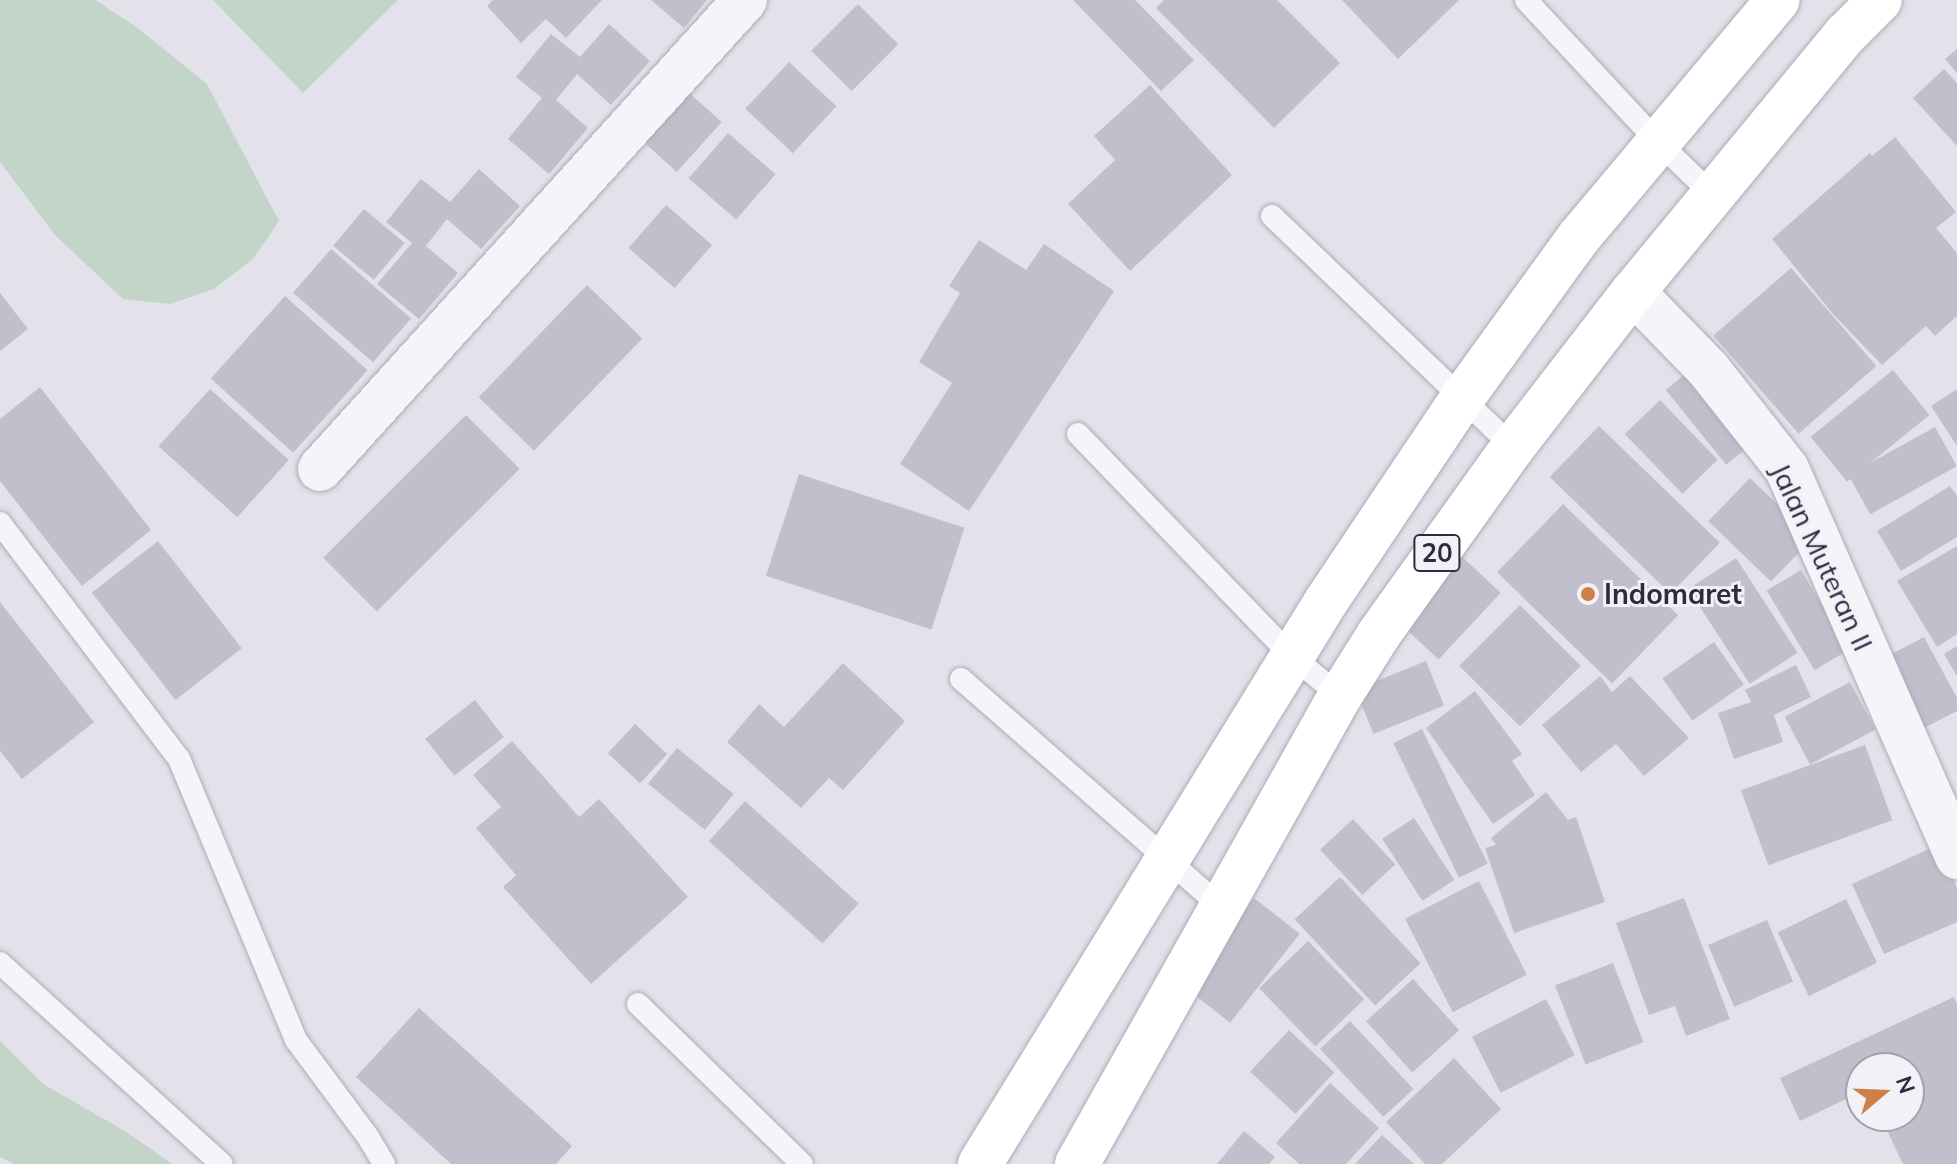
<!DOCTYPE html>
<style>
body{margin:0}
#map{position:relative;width:1957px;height:1164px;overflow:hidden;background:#e3e2ea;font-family:Mulish,sans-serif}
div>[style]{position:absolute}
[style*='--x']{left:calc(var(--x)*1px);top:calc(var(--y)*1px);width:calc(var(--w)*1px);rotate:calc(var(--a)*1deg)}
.green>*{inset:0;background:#c3d4c8}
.building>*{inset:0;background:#c2bfcd;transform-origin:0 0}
.roads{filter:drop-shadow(0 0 2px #adabb8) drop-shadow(0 0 2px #adabb8)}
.lane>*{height:22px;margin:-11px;padding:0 11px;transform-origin:11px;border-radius:11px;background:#f5f4f8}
.street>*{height:44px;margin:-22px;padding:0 22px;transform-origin:22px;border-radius:22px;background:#f5f4f8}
.highway>*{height:44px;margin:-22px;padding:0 22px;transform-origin:22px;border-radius:22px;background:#fff}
.dots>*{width:22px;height:22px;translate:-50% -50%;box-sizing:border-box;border:4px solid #f2f1f7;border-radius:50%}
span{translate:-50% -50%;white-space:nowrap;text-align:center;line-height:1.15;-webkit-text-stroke:6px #f2f1f7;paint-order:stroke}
.shield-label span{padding:2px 6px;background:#f2f1f7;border:2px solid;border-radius:6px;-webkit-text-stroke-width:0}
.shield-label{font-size:26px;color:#2f2a42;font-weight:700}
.street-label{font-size:28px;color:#2f2a42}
.poi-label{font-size:28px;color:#2f2a42;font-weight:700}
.left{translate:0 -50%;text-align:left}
.north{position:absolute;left:1845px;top:1052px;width:80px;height:80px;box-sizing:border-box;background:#f2f1f7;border:2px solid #a4a1af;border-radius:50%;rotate:71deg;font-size:22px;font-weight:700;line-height:32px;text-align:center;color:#2f2a42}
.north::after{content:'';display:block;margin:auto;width:28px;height:36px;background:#ce8048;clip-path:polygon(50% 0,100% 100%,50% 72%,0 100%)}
</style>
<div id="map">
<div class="green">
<i style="clip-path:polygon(0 0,95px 0,135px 26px,207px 84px,279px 221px,253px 259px,214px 289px,170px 304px,123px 299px,55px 235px,0 162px)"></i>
<i style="clip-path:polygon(213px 0,398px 0,303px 93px)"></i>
<i style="clip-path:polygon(0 1041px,43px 1084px,125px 1131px,172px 1164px,14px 1164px,0 1157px)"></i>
</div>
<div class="building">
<i style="clip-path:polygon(493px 0,602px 0,566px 38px,546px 19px,521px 43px,487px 6px)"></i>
<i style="clip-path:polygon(651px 0,707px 0,684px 28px)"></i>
<i style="clip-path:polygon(1073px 0,1135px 0,1194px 60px,1161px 91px)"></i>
<i style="clip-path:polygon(1164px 0,1277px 0,1340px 63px,1274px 128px,1156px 8px)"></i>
<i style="clip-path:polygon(1342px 0,1459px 0,1398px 59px)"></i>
<i style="left:858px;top:4px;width:57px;height:66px;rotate:45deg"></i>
<i style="clip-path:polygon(609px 24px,650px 61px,611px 105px,577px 74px,556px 100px,588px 128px,549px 174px,508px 139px,542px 98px,516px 77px,551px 34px,580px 57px)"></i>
<i style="clip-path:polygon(1957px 49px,1957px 73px,1945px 59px)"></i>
<i style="left:789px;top:62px;width:65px;height:64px;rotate:43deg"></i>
<i style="clip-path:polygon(1944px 69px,1957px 83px,1957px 146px,1913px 98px)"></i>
<i style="clip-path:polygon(1150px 85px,1232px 175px,1130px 271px,1068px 204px,1115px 160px,1094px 136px)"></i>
<i style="left:686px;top:90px;width:48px;height:67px;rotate:42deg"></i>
<i style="left:728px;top:133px;width:63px;height:60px;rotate:41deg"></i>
<i style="clip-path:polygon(1895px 137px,1956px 212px,1936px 228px,1957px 253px,1957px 316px,1935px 336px,1926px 326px,1882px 365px,1833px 314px,1772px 239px,1870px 153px,1872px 156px)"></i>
<i style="clip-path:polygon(479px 169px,520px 206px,481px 249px,447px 219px,426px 246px,458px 273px,419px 319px,377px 284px,412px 243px,386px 222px,421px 179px,450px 202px)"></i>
<i style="left:666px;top:205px;width:61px;height:57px;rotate:41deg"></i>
<i style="left:364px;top:209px;width:53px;height:48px;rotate:40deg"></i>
<i style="clip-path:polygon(979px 240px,1026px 270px,1044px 244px,1114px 291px,969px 511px,900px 464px,952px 383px,919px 362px,960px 293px,949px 286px)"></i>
<i style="left:331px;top:249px;width:106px;height:58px;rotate:41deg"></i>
<i style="left:1791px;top:268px;width:130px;height:103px;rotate:49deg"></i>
<i style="left:587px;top:285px;width:77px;height:156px;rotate:44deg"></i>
<i style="clip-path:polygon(0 293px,28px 329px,0 351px)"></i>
<i style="left:285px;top:296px;width:111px;height:111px;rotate:42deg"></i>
<i style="left:1693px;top:368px;width:96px;height:35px;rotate:51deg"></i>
<i style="left:1893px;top:370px;width:58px;height:106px;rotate:51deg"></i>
<i style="clip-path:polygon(40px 387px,151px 530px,82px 586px,0 481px,0 419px)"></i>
<i style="left:210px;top:389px;width:106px;height:77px;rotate:42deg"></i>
<i style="clip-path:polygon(1957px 389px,1957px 446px,1931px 406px)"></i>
<i style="left:1660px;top:400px;width:83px;height:49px;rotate:46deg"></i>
<i style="left:466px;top:415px;width:76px;height:202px;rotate:45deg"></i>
<i style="left:1599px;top:426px;width:168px;height:71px;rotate:44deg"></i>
<i style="left:1935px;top:427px;width:45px;height:99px;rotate:61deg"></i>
<i style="left:799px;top:474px;width:174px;height:107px;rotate:18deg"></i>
<i style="left:1750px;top:478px;width:87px;height:60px;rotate:44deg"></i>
<i style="clip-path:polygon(1950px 486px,1957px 496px,1957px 537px,1901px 571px,1877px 531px)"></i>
<i style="left:1563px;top:504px;width:160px;height:95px;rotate:44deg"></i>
<i style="left:158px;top:541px;width:136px;height:84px;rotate:52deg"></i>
<i style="clip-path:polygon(1957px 546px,1957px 634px,1937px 647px,1897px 581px)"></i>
<i style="left:1459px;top:554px;width:57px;height:91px;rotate:43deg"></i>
<i style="left:1736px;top:558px;width:113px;height:57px;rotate:57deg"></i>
<i style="left:1801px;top:570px;width:93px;height:40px;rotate:59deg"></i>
<i style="clip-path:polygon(0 602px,94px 722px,22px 779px,0 751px)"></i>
<i style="left:1520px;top:605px;width:86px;height:86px;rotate:45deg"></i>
<i style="clip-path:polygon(1924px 637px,1957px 698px,1957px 711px,1922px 729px,1884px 658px)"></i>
<i style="left:1714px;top:642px;width:52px;height:63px;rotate:55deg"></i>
<i style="clip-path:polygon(1957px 646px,1957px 676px,1944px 654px)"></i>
<i style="left:1426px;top:661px;width:48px;height:76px;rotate:68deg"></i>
<i style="clip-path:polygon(843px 663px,905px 721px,843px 790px,829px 778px,801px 808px,727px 742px,759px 704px,784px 727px)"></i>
<i style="clip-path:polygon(1796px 665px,1811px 697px,1774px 715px,1783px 742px,1734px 759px,1718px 713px,1751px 702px,1745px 690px)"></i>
<i style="clip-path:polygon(1600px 676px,1612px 692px,1630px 676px,1689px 738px,1644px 776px,1616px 744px,1581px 772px,1542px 725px)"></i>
<i style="left:1850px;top:682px;width:54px;height:74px;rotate:62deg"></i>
<i style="clip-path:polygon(1475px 691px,1522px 754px,1512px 761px,1535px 795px,1493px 824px,1426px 728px)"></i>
<i style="left:475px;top:700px;width:47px;height:63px;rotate:52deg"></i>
<i style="left:635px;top:724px;width:44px;height:40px;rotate:43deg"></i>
<i style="left:1422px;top:729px;width:150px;height:32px;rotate:64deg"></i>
<i style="clip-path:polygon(512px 741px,579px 817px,599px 799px,688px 897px,591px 984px,503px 887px,516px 875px,476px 828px,501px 807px,473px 775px)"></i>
<i style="left:1865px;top:745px;width:80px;height:132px;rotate:70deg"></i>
<i style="left:677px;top:748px;width:73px;height:46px;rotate:39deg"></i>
<i style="clip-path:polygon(1546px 792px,1568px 820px,1576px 817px,1605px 902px,1514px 933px,1485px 848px,1496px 845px,1491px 838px)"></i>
<i style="left:745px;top:801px;width:153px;height:54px;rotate:42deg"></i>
<i style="left:1414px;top:818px;width:74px;height:38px;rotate:57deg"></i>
<i style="left:1353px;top:819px;width:62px;height:45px;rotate:47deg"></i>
<i style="clip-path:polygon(1938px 845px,1957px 888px,1957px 922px,1884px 954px,1852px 884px)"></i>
<i style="left:1340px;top:877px;width:118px;height:62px;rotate:47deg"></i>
<i style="left:1479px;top:881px;width:105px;height:83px;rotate:63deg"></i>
<i style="left:1254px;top:898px;width:58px;height:113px;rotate:38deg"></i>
<i style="clip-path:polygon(1684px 898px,1730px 1019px,1686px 1036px,1675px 1006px,1649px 1015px,1616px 923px)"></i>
<i style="left:1846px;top:899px;width:71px;height:76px;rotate:64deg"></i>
<i style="left:1767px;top:920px;width:67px;height:64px;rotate:67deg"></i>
<i style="left:1308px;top:941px;width:81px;height:68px;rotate:46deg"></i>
<i style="left:1613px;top:963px;width:85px;height:62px;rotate:69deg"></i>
<i style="left:1413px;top:979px;width:69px;height:63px;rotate:48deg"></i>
<i style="clip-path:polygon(1954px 997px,1957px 1004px,1957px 1164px,1903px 1164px,1880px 1116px,1909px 1116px,1909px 1068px,1861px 1068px,1861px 1092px,1800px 1121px,1780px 1078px)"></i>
<i style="left:1546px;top:999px;width:63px;height:83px;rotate:63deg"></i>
<i style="clip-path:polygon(419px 1008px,572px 1146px,556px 1164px,451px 1164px,356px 1077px)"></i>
<i style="left:1350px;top:1021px;width:93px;height:41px;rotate:47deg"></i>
<i style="left:1289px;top:1030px;width:62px;height:57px;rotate:43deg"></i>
<i style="clip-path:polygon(1454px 1058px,1501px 1109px,1442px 1164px,1425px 1164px,1386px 1122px)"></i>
<i style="clip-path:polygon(1330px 1083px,1379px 1128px,1346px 1164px,1299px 1164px,1276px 1143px)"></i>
<i style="clip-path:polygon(1244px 1131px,1275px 1157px,1269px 1164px,1217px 1164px)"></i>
<i style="clip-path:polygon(1382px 1135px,1414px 1164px,1355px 1164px)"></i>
</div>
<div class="roads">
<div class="lane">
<i style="--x:1526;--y:0;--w:192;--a:47.1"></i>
<i style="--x:1657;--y:141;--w:78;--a:44"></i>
<i style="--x:1272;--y:216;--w:334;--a:43.8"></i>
<i style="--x:1078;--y:434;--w:308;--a:46.1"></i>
<i style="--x:1292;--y:656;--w:62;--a:39.8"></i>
<i style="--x:0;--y:523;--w:296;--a:52.8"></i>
<i style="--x:179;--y:759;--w:304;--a:67.4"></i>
<i style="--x:296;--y:1040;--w:121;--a:53.4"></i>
<i style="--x:368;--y:1137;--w:31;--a:59"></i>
<i style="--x:961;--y:679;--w:346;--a:41.2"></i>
<i style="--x:0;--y:963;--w:299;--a:42.2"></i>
<i style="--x:638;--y:1004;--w:229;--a:44.3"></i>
</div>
<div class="street">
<i style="--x:1633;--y:292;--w:107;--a:45.8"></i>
<i style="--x:1708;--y:369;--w:127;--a:51.7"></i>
<i style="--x:1787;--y:469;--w:424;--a:66.3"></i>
<i style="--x:320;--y:469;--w:633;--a:-47.82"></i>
</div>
<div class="highway">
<i style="--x:980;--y:1164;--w:659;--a:-58.41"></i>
<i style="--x:1325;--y:603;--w:248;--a:-56.2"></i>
<i style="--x:1463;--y:397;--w:198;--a:-54.1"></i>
<i style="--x:1579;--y:237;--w:309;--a:-50"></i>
<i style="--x:1077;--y:1164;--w:537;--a:-60.67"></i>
<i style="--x:1340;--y:696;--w:73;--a:-57.8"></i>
<i style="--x:1379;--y:634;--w:230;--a:-54.4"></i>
<i style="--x:1513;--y:447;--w:196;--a:-52.3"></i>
<i style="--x:1633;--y:292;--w:335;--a:-50.5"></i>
<i style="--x:1846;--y:34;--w:48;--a:-45"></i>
</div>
</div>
<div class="dots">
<i style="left:1588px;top:594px;background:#ce8048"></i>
</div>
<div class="shield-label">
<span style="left:1437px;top:553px">20</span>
</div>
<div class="street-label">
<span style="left:1822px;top:557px;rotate:65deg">Jalan Muteran II</span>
</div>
<div class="poi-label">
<span class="left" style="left:1604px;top:594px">Indomaret</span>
</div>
<div class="north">N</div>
</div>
